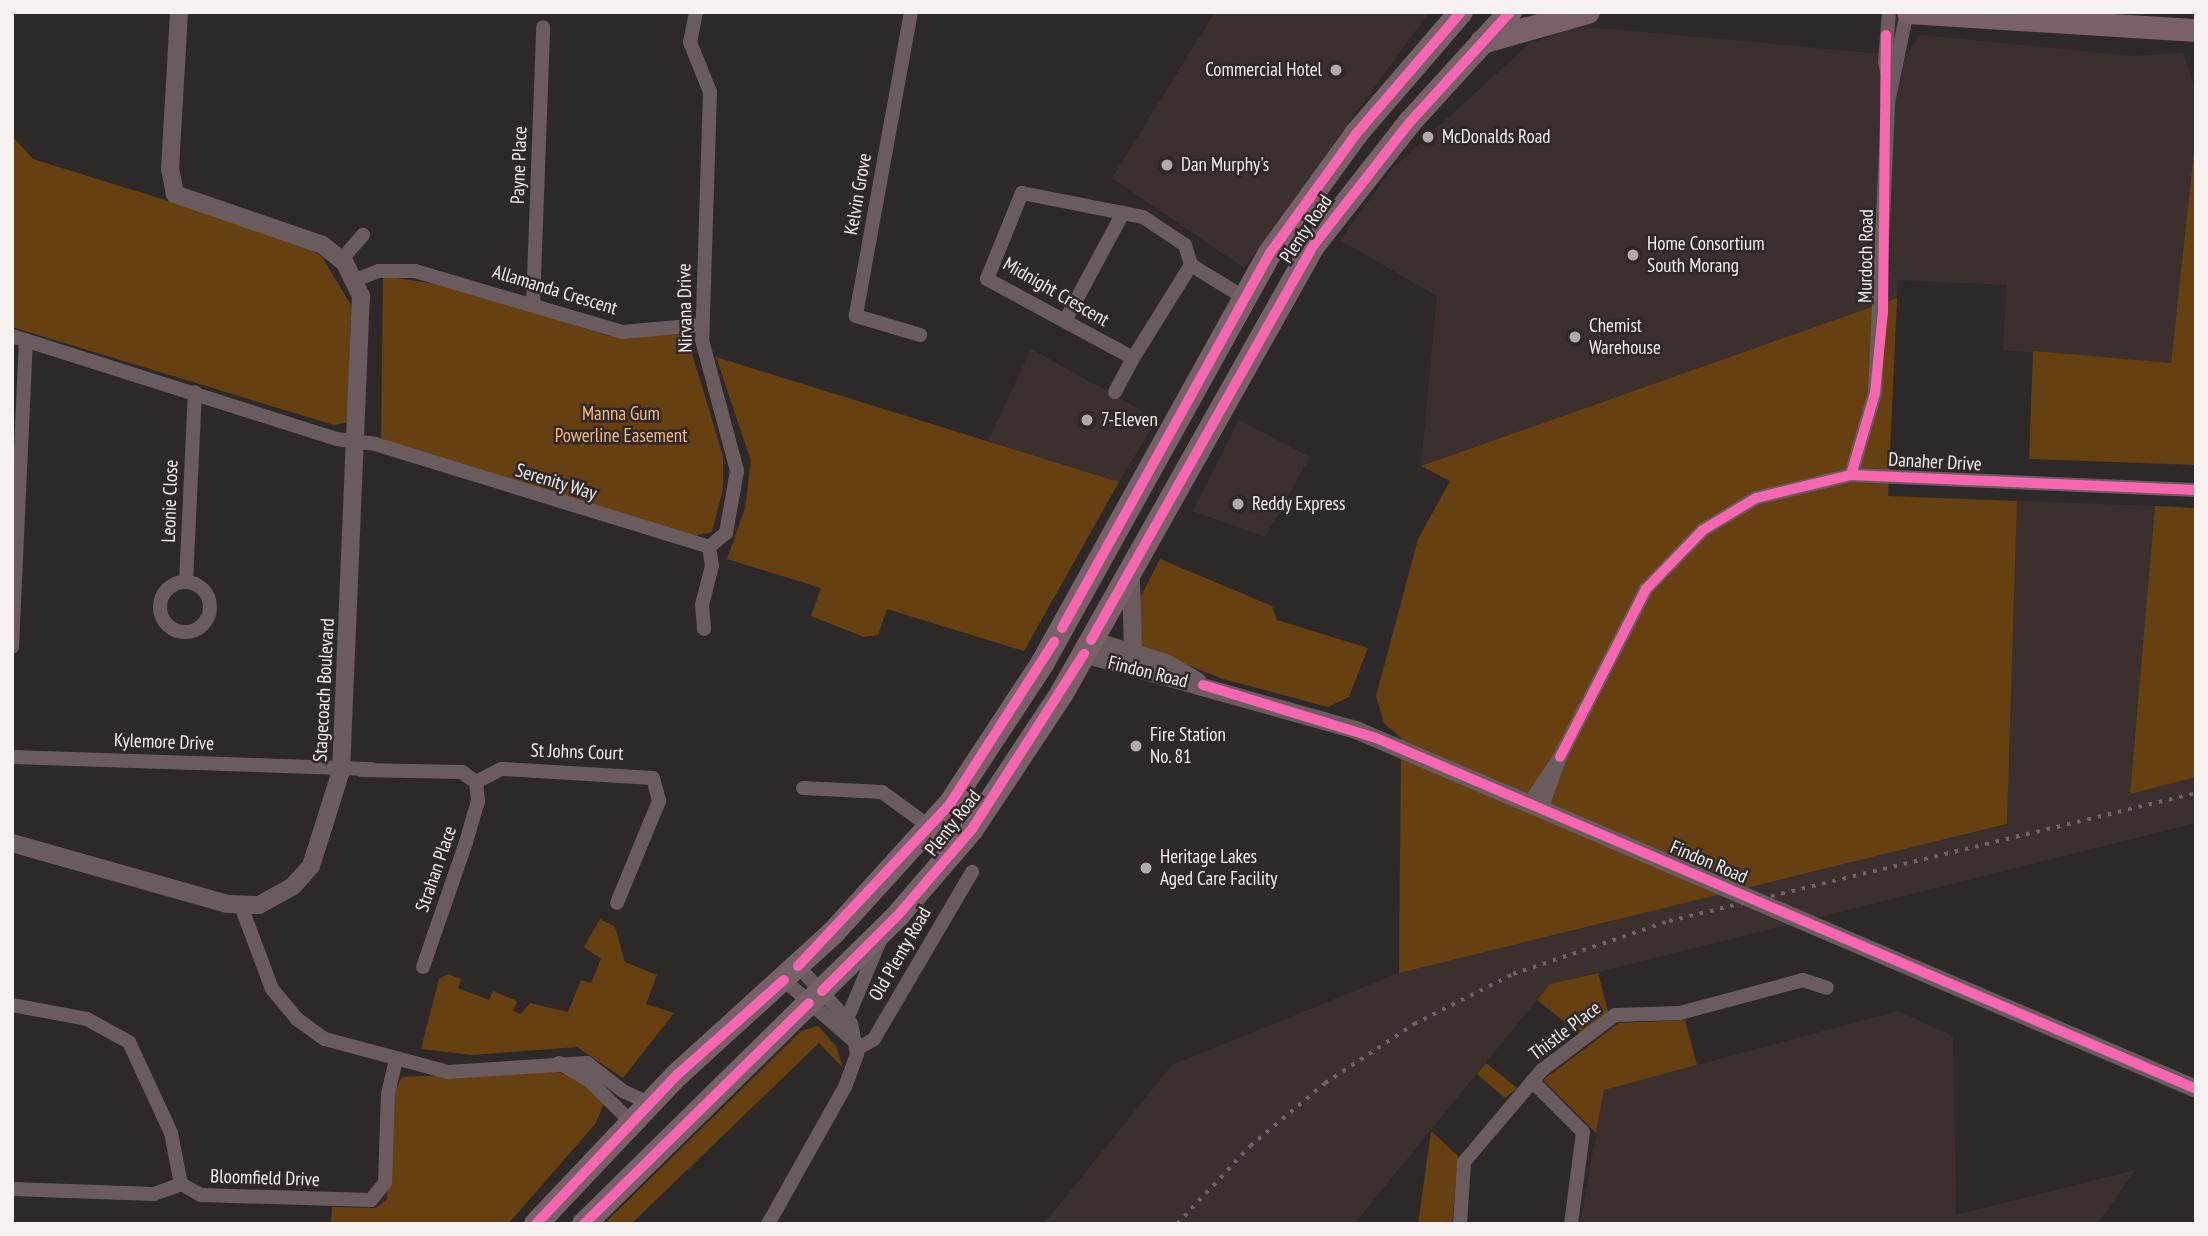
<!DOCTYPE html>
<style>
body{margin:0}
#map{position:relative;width:2208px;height:1236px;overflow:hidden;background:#2d2929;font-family:"PT Sans Narrow",sans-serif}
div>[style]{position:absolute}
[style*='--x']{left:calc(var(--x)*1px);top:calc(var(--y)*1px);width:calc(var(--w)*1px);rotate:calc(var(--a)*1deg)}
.built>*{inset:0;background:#3c302f}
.green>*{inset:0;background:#664010}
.minor>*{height:14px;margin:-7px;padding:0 7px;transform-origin:7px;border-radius:7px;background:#6a5b5f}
.minor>.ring{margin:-7px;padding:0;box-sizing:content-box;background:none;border:14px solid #6a5b5f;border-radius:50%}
.tertiary>*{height:18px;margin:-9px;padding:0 9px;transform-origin:9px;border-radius:9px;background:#6a5b5f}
.primary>*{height:23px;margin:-11.5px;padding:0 11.5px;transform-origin:11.5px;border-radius:11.5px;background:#7a6169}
.trunk>*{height:24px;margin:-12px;padding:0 12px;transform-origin:12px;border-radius:12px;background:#776067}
.rail>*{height:3.5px;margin-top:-1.75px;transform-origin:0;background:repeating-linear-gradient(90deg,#6e6466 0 3.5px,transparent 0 10.5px)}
.cycleway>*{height:10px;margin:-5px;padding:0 5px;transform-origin:5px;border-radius:5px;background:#f766af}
.dots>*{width:19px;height:19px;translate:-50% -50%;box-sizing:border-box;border:4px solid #2f2827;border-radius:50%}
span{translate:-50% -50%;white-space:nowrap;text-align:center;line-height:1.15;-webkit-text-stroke:5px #2f2827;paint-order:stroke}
.poi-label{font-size:19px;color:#f6f1f0}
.right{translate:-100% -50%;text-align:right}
.left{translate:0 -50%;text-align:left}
.street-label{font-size:19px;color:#f6f1f0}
.park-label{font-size:19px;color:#fbb974}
.frame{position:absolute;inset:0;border:14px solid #f6f1f0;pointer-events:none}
</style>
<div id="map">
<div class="built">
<i style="clip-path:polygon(1215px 12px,1429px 12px,1244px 268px,1112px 178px)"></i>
<i style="clip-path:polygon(1577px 26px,1905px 56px,1920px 35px,2132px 56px,2183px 53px,2196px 90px,2196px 133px,2171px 363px,2003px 350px,2007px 285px,1898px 280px,1897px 298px,1421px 466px,1437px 296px,1340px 240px,1392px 169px,1529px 44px)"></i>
<i style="clip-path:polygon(1031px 349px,1157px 419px,1119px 482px,988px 441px)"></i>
<i style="clip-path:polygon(1239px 420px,1310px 457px,1265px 537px,1193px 511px)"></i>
<i style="clip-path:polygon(2017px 501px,2155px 506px,2130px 793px,2196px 777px,2196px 823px,1550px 984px,1354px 1224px,1044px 1224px,1172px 1065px,1399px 973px,2007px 824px)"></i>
<i style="clip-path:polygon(1898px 1011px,1953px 1036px,1956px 1215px,2135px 1170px,2097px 1224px,1580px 1224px,1604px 1090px)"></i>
</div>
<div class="green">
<i style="clip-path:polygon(2196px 133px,2196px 465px,2029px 459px,2033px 351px,2171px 363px)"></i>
<i style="clip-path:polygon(12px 136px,33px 159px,300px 242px,322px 257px,351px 305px,348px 422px,334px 425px,12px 327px)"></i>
<i style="clip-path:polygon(383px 276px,449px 286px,609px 336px,686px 334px,723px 456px,723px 489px,712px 532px,689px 537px,381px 440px)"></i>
<i style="clip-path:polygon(1897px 298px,1888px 496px,2017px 501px,2007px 824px,1399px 973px,1401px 738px,1384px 723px,1376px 696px,1418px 539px,1450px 481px,1421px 466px)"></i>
<i style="clip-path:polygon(716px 357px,1119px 482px,1024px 651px,887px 609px,878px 635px,864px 637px,811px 616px,821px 588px,727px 559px,745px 508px,751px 461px)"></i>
<i style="clip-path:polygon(2155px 506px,2196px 508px,2196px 777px,2130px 794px)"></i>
<i style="clip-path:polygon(1160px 559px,1272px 606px,1277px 620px,1368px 648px,1349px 697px,1328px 707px,1223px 679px,1139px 646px,1138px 602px)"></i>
<i style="clip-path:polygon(600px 919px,615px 927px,625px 962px,657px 975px,646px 1004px,674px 1013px,623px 1078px,577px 1047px,472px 1055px,421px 1049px,439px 979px,448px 974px,461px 979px,458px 988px,489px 1000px,493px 991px,517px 1001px,513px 1011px,521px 1014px,530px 1003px,568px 1012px,581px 980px,591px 983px,601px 959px,584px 947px)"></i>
<i style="clip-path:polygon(1598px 973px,1608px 1012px,1580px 1034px,1537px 1000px,1550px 984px)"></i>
<i style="clip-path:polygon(1685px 1020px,1697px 1065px,1604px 1090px,1596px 1133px,1543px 1080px,1619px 1023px)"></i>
<i style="clip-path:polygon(818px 1026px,836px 1046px,843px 1068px,819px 1043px,631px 1224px,604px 1224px,801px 1031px)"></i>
<i style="clip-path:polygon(1486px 1063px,1517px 1088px,1505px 1098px,1477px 1074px)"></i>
<i style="clip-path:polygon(555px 1071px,581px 1080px,604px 1103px,596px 1123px,508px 1224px,331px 1224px,332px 1207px,376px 1208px,387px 1199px,393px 1096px,402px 1077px)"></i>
<i style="clip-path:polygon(1431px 1131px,1458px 1156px,1452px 1224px,1418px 1224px)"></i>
</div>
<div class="minor">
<i style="--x:696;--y:12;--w:31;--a:101"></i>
<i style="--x:690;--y:42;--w:54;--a:68.2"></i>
<i style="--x:710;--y:92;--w:248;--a:91.8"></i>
<i style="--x:702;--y:340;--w:136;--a:75"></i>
<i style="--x:737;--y:471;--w:63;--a:100.1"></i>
<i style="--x:726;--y:533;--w:22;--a:141"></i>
<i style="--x:709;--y:547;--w:19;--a:81"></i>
<i style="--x:712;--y:566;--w:40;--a:104.4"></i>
<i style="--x:702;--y:605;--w:24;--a:85"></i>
<i style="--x:911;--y:12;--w:309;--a:100.3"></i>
<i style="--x:856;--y:316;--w:67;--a:16.5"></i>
<i style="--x:1889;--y:12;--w:50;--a:94.6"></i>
<i style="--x:1885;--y:62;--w:22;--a:77"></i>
<i style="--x:342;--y:259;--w:32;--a:-49"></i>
<i style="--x:1191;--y:265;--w:110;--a:121.9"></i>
<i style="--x:1133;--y:358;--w:166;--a:-151.6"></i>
<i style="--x:987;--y:279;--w:93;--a:-67.9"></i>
<i style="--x:1022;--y:193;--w:123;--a:11.2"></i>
<i style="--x:1143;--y:217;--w:50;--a:33.7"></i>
<i style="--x:1185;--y:245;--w:21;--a:73"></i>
<i style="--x:1191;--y:265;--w:61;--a:31.6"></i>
<i style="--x:355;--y:280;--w:26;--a:-21"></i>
<i style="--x:379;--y:271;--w:36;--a:0"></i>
<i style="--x:415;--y:271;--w:216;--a:16.4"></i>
<i style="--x:622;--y:332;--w:79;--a:-5.1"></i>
<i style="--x:533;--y:305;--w:278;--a:-87.9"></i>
<i style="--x:1065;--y:321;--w:123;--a:-61.8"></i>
<i style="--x:12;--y:336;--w:340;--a:17.6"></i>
<i style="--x:336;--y:439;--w:39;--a:7"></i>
<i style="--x:375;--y:444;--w:350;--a:17.1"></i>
<i style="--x:1115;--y:392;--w:38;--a:-62"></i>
<i style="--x:1851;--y:475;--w:85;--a:-73.7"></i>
<i style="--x:1875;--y:393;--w:291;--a:-87.4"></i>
<i style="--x:1888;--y:102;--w:92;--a:-78.1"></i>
<i style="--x:186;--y:582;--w:190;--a:-87.3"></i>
<i class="ring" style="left:160px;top:582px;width:36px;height:36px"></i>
<i style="--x:12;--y:647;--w:307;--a:-87.4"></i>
<i style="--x:12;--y:757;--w:359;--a:1.9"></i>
<i style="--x:361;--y:770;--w:101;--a:1.1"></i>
<i style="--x:462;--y:772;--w:17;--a:36"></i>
<i style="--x:476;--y:782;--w:29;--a:-27"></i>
<i style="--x:502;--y:769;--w:151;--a:3.4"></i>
<i style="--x:653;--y:778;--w:24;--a:75"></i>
<i style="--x:659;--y:801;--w:110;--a:112.4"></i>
<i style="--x:803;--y:788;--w:79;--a:2.9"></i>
<i style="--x:882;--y:792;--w:59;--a:36.1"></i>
<i style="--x:1529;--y:804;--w:56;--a:-56.6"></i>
<i style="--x:1541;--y:809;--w:55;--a:-69.9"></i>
<i style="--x:1560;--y:757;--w:189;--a:-62.9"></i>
<i style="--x:1646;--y:589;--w:82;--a:-46"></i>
<i style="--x:1703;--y:530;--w:62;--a:-31.1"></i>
<i style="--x:1756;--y:498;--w:98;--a:-13.6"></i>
<i style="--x:1851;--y:475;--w:345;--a:2.5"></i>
<i style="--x:241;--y:906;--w:89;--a:69.5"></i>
<i style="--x:272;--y:989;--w:39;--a:50"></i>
<i style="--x:297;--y:1019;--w:34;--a:36"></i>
<i style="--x:325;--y:1039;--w:127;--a:15"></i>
<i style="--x:448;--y:1072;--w:139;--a:-3.7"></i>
<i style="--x:587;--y:1063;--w:46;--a:37.9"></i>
<i style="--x:623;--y:1091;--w:29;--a:25"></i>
<i style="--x:423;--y:967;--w:132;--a:-71"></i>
<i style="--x:466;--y:842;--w:43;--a:-73.7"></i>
<i style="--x:478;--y:801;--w:19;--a:-96"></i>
<i style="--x:784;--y:980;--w:94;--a:41.1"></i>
<i style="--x:12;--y:1005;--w:76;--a:10.6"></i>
<i style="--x:87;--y:1019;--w:48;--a:28.7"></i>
<i style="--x:129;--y:1042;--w:100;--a:65.2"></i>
<i style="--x:171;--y:1133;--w:52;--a:78.9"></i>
<i style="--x:847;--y:1019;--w:82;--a:-67.2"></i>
<i style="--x:857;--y:1049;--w:20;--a:-30"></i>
<i style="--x:874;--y:1039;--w:194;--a:-59.6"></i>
<i style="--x:559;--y:1063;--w:34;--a:30"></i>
<i style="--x:589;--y:1080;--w:59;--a:45"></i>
<i style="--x:1532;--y:1081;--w:72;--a:45"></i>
<i style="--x:1583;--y:1132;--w:93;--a:97.4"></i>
<i style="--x:12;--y:1189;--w:142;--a:2"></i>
<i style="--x:154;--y:1194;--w:29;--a:-20"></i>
<i style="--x:181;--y:1184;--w:23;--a:29"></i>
<i style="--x:201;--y:1195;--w:170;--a:1.7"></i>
<i style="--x:371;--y:1200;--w:22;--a:-51"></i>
<i style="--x:385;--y:1183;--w:89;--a:-88.1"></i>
<i style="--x:388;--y:1094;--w:35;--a:-77"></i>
<i style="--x:768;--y:1224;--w:157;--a:-60.7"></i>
<i style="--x:845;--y:1087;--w:35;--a:-70"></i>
<i style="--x:857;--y:1054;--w:31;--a:-101"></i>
<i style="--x:851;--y:1024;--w:79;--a:-132.4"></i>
<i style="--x:1460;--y:1224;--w:62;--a:-86.3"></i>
<i style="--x:1464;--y:1162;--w:121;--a:-49.7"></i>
<i style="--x:1542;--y:1070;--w:91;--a:-37"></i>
<i style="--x:1615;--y:1015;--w:65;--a:-1.8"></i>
<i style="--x:1680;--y:1013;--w:127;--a:-15"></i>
<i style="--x:1803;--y:980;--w:25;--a:18"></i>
</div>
<div class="tertiary">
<i style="--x:1131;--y:577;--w:76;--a:88.5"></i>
<i style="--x:1091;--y:640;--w:78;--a:17"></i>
<i style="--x:1166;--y:663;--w:36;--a:30"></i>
<i style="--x:1084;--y:654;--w:282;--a:15.6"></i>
<i style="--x:1356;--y:730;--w:913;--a:23.14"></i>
<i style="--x:12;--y:843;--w:224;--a:15.8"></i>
<i style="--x:228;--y:904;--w:31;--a:2"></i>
<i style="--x:259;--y:905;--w:39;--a:-29"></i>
<i style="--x:293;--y:886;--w:27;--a:-48"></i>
<i style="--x:311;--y:866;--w:100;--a:-72.5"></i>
<i style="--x:341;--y:771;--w:475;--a:-87.6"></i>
<i style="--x:361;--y:296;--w:37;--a:-116"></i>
<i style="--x:345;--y:263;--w:28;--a:-141"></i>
<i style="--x:323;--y:245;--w:157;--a:-161"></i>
<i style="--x:175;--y:194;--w:25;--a:-101"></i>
<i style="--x:170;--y:169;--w:157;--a:-86.7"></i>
</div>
<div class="primary">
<i style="--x:1908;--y:12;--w:289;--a:3.6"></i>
</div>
<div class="trunk">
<i style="--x:1482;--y:42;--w:110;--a:-15.8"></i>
<i style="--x:536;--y:1224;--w:205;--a:-46.6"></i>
<i style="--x:677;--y:1075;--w:211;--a:-42.3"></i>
<i style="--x:833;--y:933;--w:174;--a:-47.8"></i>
<i style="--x:950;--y:804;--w:168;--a:-56.7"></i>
<i style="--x:1042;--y:664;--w:470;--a:-61"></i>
<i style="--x:1270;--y:253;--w:147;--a:-54.1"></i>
<i style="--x:1356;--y:134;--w:161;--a:-49.3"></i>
<i style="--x:584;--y:1224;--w:442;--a:-44.5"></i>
<i style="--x:899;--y:914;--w:112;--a:-49.3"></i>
<i style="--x:972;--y:829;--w:163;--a:-56.5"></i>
<i style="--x:1062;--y:693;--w:513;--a:-60.68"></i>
<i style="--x:1313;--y:246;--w:157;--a:-52"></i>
<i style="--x:1410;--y:122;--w:149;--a:-47.7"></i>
</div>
<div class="rail">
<i style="--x:1177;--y:1224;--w:107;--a:-46.9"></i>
<i style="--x:1250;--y:1146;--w:98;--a:-40"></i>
<i style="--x:1325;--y:1083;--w:107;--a:-33.5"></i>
<i style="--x:1414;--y:1024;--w:111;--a:-26.8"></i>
<i style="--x:1513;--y:974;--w:165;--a:-18.8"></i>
<i style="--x:1669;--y:921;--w:542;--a:-13.65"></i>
</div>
<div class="cycleway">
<i style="--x:1851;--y:475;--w:85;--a:-73.7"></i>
<i style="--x:1875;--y:393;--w:81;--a:-84.4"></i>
<i style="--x:1883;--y:312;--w:277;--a:-89.4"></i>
<i style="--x:1062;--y:628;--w:429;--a:-61"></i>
<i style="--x:1270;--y:253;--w:147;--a:-54.1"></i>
<i style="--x:1356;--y:134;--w:161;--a:-49.3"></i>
<i style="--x:1091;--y:640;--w:452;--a:-60.6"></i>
<i style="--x:1313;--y:246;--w:157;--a:-52"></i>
<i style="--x:1410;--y:122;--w:149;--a:-47.7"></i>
<i style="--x:1203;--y:685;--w:181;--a:17"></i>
<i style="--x:1376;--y:738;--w:892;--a:23.17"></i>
<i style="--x:1560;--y:757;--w:189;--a:-62.9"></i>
<i style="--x:1646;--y:589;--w:82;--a:-46"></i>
<i style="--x:1703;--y:530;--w:62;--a:-31.1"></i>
<i style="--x:1756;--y:498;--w:98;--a:-13.6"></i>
<i style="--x:1851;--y:475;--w:345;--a:2.5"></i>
<i style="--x:798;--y:966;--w:222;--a:-46.8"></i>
<i style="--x:950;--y:804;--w:193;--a:-57.3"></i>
<i style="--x:822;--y:991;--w:109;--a:-45"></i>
<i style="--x:899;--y:914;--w:112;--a:-49.3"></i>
<i style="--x:972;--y:829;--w:208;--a:-57.4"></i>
<i style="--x:536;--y:1224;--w:205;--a:-46.6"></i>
<i style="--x:677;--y:1075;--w:143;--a:-41.6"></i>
<i style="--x:584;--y:1224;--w:315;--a:-44.5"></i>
</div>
<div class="dots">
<i style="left:1336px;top:70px;background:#b0abaa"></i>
<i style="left:1428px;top:137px;background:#b0abaa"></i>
<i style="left:1167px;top:165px;background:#b0abaa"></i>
<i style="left:1633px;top:255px;background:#b0abaa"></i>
<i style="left:1575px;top:337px;background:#b0abaa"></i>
<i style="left:1087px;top:420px;background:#b0abaa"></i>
<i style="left:1238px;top:504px;background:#b0abaa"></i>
<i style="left:1136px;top:746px;background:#b0abaa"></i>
<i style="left:1146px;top:868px;background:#b0abaa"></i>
</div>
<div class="poi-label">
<span class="right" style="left:1322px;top:70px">Commercial Hotel</span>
<span class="left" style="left:1442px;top:137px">McDonalds Road</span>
<span class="left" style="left:1181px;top:165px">Dan Murphy's</span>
<span class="left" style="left:1647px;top:255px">Home Consortium<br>South Morang</span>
<span class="left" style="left:1589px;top:337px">Chemist<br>Warehouse</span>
<span class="left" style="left:1101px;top:420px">7-Eleven</span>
<span class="left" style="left:1252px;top:504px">Reddy Express</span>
<span class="left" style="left:1150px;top:746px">Fire Station<br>No. 81</span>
<span class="left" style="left:1160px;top:868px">Heritage Lakes<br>Aged Care Facility</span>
</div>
<div class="street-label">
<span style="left:519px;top:165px;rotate:-88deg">Payne Place</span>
<span style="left:858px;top:194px;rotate:-80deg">Kelvin Grove</span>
<span style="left:1306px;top:229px;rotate:-56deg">Plenty Road</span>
<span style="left:1866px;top:256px;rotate:-89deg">Murdoch Road</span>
<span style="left:555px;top:290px;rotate:17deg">Allamanda Crescent</span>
<span style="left:1056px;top:292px;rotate:30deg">Midnight Crescent</span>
<span style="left:685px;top:308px;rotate:-91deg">Nirvana Drive</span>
<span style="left:1935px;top:462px;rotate:3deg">Danaher Drive</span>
<span style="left:556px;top:482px;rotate:17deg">Serenity Way</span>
<span style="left:170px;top:501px;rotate:-88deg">Leonie Close</span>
<span style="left:1148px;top:672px;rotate:14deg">Findon Road</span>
<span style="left:324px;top:690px;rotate:-87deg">Stagecoach Boulevard</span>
<span style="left:164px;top:742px;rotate:2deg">Kylemore Drive</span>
<span style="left:577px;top:752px;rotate:2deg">St Johns Court</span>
<span style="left:953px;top:823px;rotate:-52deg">Plenty Road</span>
<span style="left:1709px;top:862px;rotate:23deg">Findon Road</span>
<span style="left:436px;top:869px;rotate:-71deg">Strahan Place</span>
<span style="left:900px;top:954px;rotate:-60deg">Old Plenty Road</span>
<span style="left:1565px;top:1031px;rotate:-37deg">Thistle Place</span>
<span style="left:265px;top:1178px;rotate:2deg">Bloomfield Drive</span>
</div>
<div class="park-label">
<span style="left:621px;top:425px">Manna Gum<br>Powerline Easement</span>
</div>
<div class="frame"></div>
</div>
